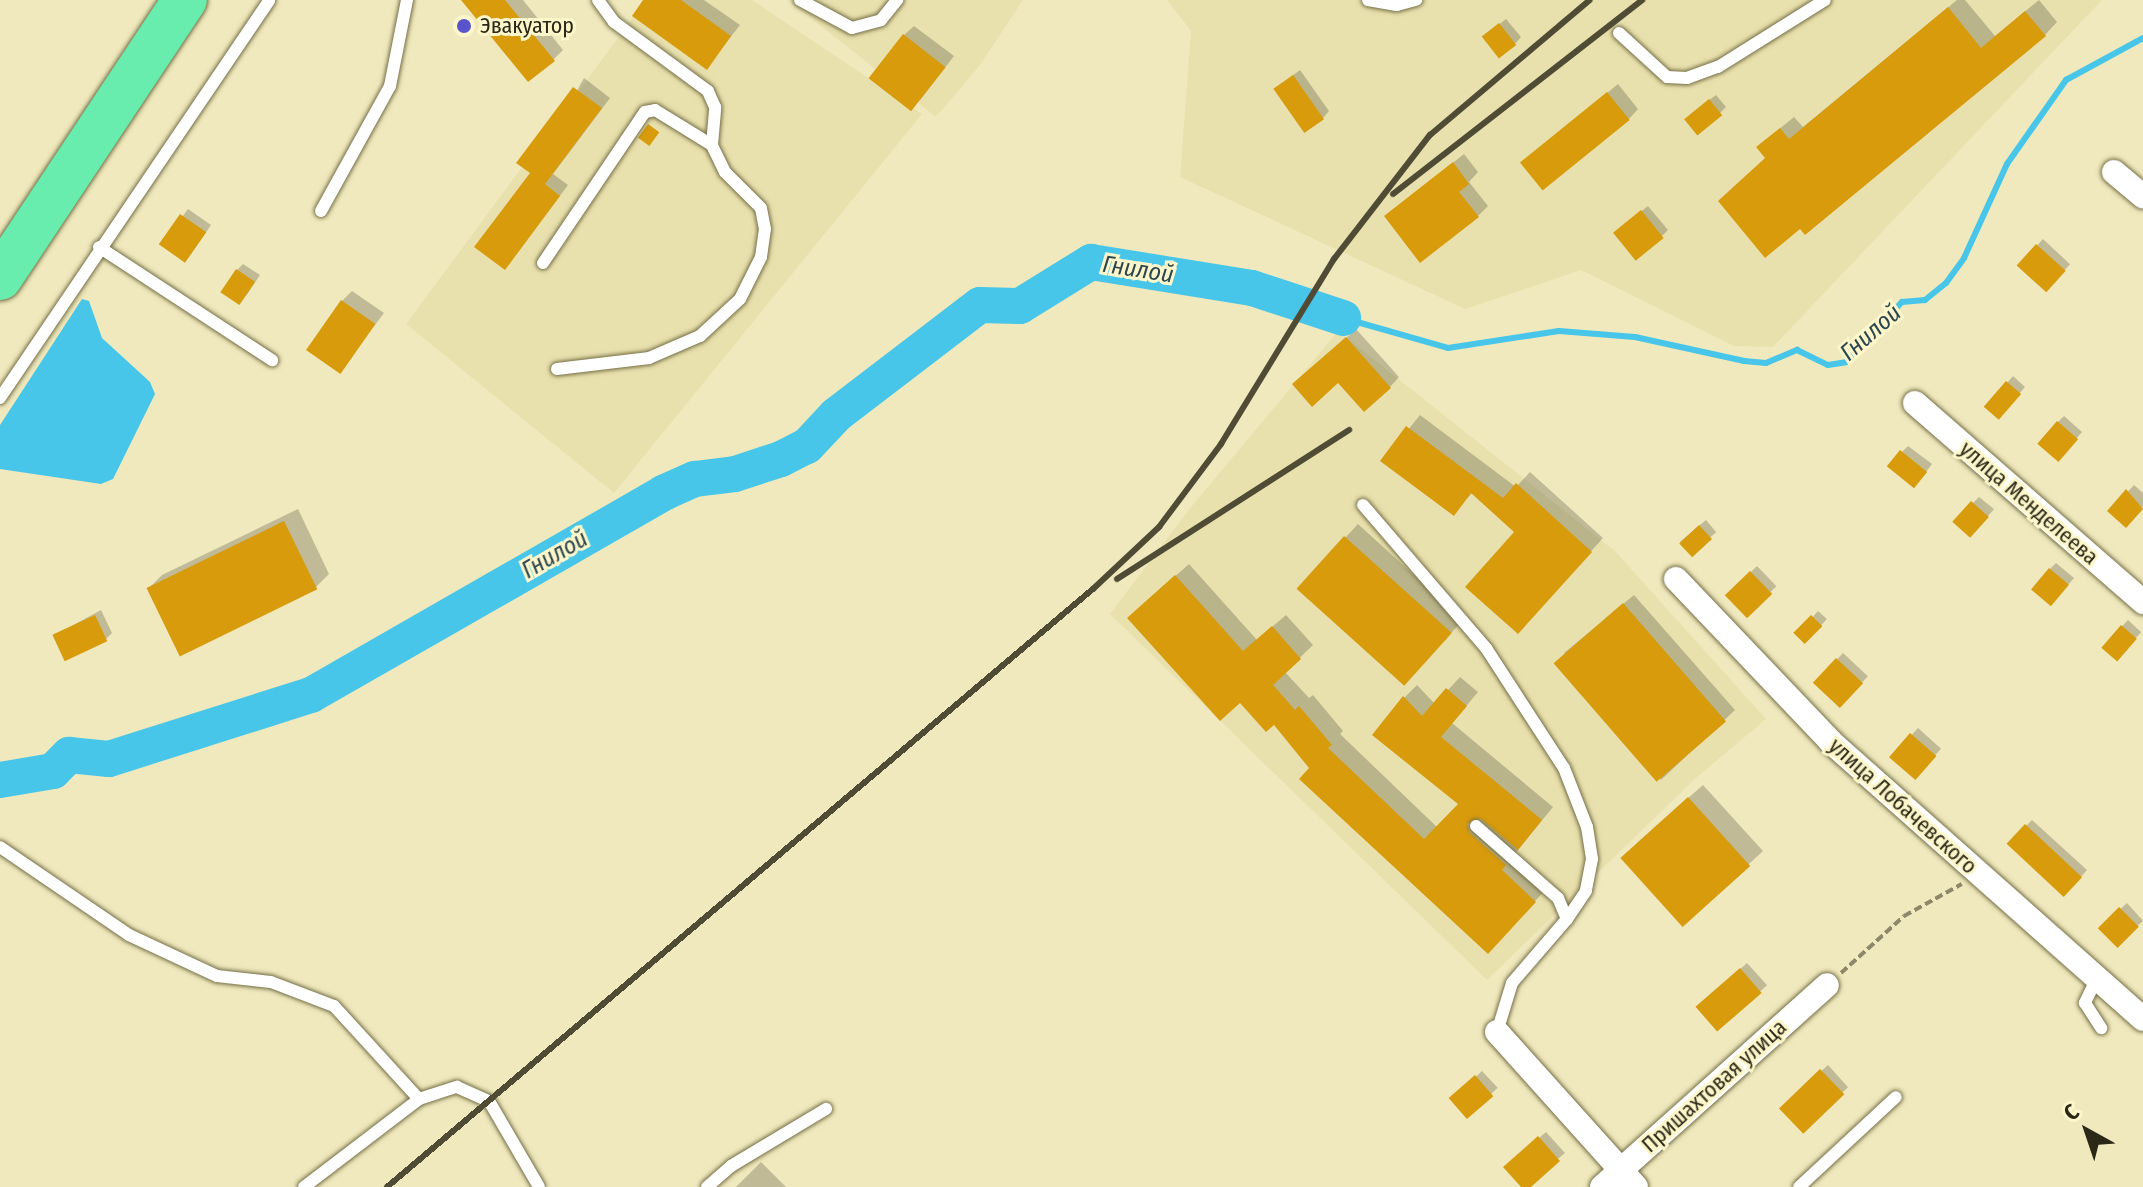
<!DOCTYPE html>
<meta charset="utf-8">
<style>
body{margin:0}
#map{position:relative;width:2143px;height:1187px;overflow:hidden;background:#f0e9bd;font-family:"Fira Sans Condensed",sans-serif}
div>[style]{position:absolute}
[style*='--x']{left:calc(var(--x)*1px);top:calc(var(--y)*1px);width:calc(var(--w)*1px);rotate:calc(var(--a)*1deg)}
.built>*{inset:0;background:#e9e1ad}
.water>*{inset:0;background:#47c6e9}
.shadow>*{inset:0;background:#0003;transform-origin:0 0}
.stream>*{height:6px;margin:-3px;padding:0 3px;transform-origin:3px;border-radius:3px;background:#47c6e9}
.river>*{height:36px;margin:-18px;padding:0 18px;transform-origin:18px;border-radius:18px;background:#47c6e9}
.building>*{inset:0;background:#d89b0b;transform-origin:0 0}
.path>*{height:4px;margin-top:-2px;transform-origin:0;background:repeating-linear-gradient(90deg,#8d8869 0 8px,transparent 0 12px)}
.roads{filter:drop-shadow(0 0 2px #756f47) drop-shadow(0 0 2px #756f47)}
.lane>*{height:12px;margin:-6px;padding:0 6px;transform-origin:6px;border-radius:6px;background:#fff}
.street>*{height:24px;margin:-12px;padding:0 12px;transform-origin:12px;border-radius:12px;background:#fff}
.highway>*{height:44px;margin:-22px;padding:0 22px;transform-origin:22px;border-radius:22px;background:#69edae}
.rail>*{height:6px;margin:-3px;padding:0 3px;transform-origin:3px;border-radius:3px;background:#4f4b35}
.dots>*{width:22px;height:22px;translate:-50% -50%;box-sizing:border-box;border:4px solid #fdf6ca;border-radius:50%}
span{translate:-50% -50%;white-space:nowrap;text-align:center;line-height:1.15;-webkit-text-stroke:6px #fdf6ca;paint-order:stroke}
.poi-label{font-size:22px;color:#2b2817}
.left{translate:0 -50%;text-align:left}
.street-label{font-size:22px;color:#2b2817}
.water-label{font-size:24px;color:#2c474f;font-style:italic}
.north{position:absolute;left:2047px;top:1091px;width:80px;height:80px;-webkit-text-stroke:6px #fdf6ca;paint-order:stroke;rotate:320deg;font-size:22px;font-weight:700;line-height:32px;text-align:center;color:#2b2817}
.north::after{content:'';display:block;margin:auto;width:28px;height:36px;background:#2b2817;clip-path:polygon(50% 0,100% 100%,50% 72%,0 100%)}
</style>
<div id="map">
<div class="built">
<i style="clip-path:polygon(646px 0,752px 0,922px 114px,614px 493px,406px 324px)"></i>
<i style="clip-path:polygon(788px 0,1023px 0,980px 65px,936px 117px)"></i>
<i style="clip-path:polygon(1167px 0,2102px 0,1773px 347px,1734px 346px,1581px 270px,1465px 309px,1180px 177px,1191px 31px)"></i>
<i style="clip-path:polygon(1338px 331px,1615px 551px,1766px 719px,1696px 778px,1487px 980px,1110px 614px,1191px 507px)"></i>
</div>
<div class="water">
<i style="clip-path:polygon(82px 299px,89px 301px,102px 338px,150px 382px,155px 394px,113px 479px,101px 484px,0 469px,0 425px)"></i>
</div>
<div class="shadow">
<i style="clip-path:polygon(464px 0,523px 0,563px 50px,553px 60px)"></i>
<i style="clip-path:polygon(646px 0,704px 0,740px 25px,707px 67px)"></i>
<i style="clip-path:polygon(1957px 0,1965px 0,1995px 36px,2039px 0,2057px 22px,2045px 35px,1768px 158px,1772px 135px,1794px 117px,1803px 127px)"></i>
<i style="clip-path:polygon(1506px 19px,1521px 37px,1515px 44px,1491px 31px)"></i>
<i style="clip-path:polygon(914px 26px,954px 56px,920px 100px,904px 35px)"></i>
<i style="clip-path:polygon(1300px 70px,1329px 111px,1323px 118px,1275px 89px)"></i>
<i style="clip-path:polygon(584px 78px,610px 98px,553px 174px,568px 185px,514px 257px,532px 173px)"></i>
<i style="clip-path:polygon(1618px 84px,1638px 109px,1629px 119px,1533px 154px)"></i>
<i style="clip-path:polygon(1716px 95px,1726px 107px,1720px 113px,1692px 113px)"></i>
<i style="clip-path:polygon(1464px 154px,1478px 172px,1469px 182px,1488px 206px,1478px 216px,1386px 216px)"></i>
<i style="clip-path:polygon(1648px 206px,1668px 230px,1662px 236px,1622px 227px)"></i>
<i style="clip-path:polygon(188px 209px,211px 225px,191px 254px,162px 244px)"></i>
<i style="left:2043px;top:239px;width:37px;height:35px;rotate:43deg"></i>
<i style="clip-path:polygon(243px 264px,260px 275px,246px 296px,237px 270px)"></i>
<i style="clip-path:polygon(352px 291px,384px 313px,340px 371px,342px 301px)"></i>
<i style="clip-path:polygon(1356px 329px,1399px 377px,1390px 387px,1305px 375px)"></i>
<i style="clip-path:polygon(2013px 376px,2025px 387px,2005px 410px,2007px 383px)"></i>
<i style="clip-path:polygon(1420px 415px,1516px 487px,1530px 472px,1603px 538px,1530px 619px,1517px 532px,1473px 492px,1454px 513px,1383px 461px)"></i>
<i style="clip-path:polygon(2064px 416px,2082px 432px,2064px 453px,2058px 422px)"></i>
<i style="clip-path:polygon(1908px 446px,1932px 464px,1920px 480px,1902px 452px)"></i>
<i style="clip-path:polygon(2134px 485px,2143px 493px,2143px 507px,2126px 525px,2110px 511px)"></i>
<i style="clip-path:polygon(1979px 497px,1994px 509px,1977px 529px,1973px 503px)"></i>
<i style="clip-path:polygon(298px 509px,329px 574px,316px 587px,149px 588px,162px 575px)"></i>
<i style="left:1706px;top:520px;width:16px;height:34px;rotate:50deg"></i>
<i style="clip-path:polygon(1358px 524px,1463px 620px,1417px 670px,1345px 538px)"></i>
<i style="clip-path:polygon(2056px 563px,2074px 578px,2057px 598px,2050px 569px)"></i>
<i style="clip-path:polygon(1189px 564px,1257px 640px,1286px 615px,1313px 645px,1285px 672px,1309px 698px,1313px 695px,1343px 731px,1340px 734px,1438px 828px,1461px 804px,1404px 698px,1417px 685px,1435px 704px,1460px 677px,1478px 692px,1452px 723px,1553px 807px,1513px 856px,1547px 888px,1500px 939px,1312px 768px,1274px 722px,1240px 701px,1142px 606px)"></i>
<i style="left:1757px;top:566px;width:28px;height:42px;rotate:46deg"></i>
<i style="clip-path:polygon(1634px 595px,1735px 710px,1661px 780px,1564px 653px)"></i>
<i style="clip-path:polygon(101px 610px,112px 633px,106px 639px,55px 635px)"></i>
<i style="left:1818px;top:611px;width:12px;height:31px;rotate:42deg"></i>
<i style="left:2128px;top:620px;width:18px;height:37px;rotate:43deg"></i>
<i style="left:1843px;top:653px;width:34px;height:40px;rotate:43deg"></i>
<i style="left:1918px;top:728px;width:31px;height:39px;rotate:42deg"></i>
<i style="clip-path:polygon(1703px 785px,1763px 851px,1683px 925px,1636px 844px)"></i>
<i style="clip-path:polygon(2032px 820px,2087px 870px,2071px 888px,2009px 843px)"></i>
<i style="left:2127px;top:903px;width:24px;height:37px;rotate:48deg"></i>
<i style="left:1747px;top:963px;width:30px;height:65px;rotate:48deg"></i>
<i style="left:1828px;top:1065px;width:30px;height:63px;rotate:48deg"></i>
<i style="left:1482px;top:1071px;width:23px;height:41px;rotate:47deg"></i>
<i style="clip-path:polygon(1546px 1132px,1565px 1153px,1524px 1187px,1512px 1161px)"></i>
<i style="clip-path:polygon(761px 1162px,786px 1187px,736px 1187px)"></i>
</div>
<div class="stream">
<i style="--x:1343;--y:318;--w:109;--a:15.9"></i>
<i style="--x:1448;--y:348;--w:112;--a:-8.7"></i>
<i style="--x:1559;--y:331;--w:76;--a:4.5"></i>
<i style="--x:1635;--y:337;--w:112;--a:12.4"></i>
<i style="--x:1744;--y:361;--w:22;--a:5"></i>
<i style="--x:1766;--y:363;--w:34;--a:-23"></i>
<i style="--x:1797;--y:350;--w:34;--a:26"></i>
<i style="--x:1828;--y:365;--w:18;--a:-9"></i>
<i style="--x:1846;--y:362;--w:82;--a:-47"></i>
<i style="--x:1902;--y:302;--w:23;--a:-5"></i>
<i style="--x:1925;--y:300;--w:27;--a:-39"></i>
<i style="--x:1946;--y:283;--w:31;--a:-54"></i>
<i style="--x:1964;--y:258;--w:103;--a:-65.4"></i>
<i style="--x:2007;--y:164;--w:103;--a:-54.9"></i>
<i style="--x:2066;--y:80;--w:88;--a:-28.6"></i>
</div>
<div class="river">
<i style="--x:0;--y:780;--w:54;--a:-9.6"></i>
<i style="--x:53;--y:771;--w:23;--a:-45"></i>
<i style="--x:69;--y:755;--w:40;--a:5.7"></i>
<i style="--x:109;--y:759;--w:212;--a:-17.6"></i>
<i style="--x:311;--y:695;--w:406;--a:-29.8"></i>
<i style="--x:663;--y:493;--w:35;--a:-24"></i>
<i style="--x:695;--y:479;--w:40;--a:-7.1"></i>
<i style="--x:735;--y:474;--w:48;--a:-18.1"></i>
<i style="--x:781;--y:459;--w:29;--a:-27"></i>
<i style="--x:807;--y:446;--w:42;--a:-46.9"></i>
<i style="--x:836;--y:415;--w:181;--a:-37.4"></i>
<i style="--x:980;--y:305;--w:40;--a:1.4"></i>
<i style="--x:1020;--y:306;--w:84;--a:-31.8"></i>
<i style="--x:1091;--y:262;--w:163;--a:9.2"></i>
<i style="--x:1252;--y:288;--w:96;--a:18.2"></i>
</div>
<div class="building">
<i style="clip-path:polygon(461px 0,505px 0,555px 61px,528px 82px)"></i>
<i style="clip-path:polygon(643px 0,681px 0,731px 36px,707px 70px,632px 16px)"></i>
<i style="clip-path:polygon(1948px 7px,1981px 48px,2025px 11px,2046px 36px,1805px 235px,1800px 229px,1765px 258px,1718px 201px,1765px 158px,1756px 147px,1780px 128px,1789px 139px)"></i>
<i style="left:1499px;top:23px;width:28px;height:22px;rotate:52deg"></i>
<i style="left:903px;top:34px;width:54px;height:56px;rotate:38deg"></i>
<i style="left:1293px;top:75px;width:54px;height:24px;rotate:55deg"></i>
<i style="clip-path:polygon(573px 87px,602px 108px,545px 184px,560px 196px,505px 270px,474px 247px,530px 173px,516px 163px)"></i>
<i style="left:1607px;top:92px;width:36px;height:112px;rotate:51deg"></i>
<i style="left:1709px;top:99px;width:21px;height:32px;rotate:51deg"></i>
<i style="left:648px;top:124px;width:14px;height:17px;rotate:36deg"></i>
<i style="clip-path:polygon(1453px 162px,1469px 184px,1459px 192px,1479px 217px,1420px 263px,1384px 216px)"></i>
<i style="left:1641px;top:210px;width:36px;height:36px;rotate:51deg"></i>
<i style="left:180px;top:214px;width:32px;height:37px;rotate:35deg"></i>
<i style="left:2036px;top:244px;width:40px;height:29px;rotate:42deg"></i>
<i style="left:236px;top:269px;width:23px;height:28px;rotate:34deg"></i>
<i style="left:341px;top:300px;width:42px;height:61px;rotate:35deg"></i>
<i style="clip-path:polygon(1346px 337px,1391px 388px,1364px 412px,1338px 383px,1312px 407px,1292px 384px)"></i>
<i style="left:2006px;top:381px;width:20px;height:34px;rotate:41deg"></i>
<i style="left:2057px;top:421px;width:28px;height:30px;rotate:41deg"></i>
<i style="clip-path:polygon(1406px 426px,1503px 498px,1516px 483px,1592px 552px,1518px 634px,1465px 587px,1514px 532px,1471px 493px,1454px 516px,1380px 461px)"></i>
<i style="left:1900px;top:450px;width:35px;height:21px;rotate:39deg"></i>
<i style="clip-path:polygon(2126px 489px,2143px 509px,2126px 528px,2107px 511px)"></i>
<i style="left:1971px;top:501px;width:24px;height:28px;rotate:42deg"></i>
<i style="left:284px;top:521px;width:76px;height:153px;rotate:64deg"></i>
<i style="left:1699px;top:525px;width:19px;height:27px;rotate:47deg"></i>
<i style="left:1344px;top:536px;width:145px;height:71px;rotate:42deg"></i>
<i style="left:2049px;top:568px;width:26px;height:28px;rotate:40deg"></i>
<i style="left:1750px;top:571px;width:32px;height:35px;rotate:46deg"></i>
<i style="clip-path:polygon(1175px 575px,1243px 651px,1272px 626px,1301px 659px,1273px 685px,1295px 710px,1299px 706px,1332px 745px,1328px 748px,1424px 839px,1458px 804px,1372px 735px,1403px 696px,1422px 716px,1446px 688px,1467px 706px,1441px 737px,1542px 820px,1518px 850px,1481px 819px,1467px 824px,1470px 833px,1506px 865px,1502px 870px,1536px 902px,1488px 954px,1299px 779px,1309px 768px,1274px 725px,1266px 732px,1240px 703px,1220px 721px,1127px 618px)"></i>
<i style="left:1623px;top:603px;width:157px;height:92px;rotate:49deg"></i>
<i style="left:95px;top:615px;width:29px;height:47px;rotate:65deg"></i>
<i style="left:1811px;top:615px;width:16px;height:25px;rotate:45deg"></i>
<i style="left:2121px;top:625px;width:21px;height:30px;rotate:41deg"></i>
<i style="left:1836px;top:658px;width:37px;height:34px;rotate:43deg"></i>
<i style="left:1910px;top:733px;width:35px;height:32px;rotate:41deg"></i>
<i style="left:1688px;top:797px;width:93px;height:91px;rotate:48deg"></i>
<i style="left:2025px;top:824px;width:78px;height:27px;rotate:43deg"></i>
<i style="left:2119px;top:907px;width:28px;height:30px;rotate:45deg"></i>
<i style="left:1740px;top:968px;width:33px;height:59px;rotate:49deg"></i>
<i style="left:1820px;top:1069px;width:35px;height:57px;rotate:46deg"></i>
<i style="left:1475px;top:1075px;width:28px;height:35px;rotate:49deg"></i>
<i style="clip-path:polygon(1538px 1136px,1560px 1161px,1531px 1187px,1521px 1187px,1503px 1167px)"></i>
</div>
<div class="path">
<i style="--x:1841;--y:973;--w:85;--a:-42.1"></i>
<i style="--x:1904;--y:916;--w:66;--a:-28.9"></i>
</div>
<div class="roads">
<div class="lane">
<i style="--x:800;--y:0;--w:59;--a:28.3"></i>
<i style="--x:852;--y:28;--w:30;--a:-15"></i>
<i style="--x:881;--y:20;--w:26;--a:-51"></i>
<i style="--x:1368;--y:0;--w:29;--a:10"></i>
<i style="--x:1397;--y:5;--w:20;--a:-15"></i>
<i style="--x:1619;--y:33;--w:65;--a:42.5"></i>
<i style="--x:1667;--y:77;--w:20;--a:3"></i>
<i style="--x:1687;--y:78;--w:33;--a:-20"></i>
<i style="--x:1718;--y:67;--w:126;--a:-32.1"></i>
<i style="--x:321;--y:211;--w:143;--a:-61.1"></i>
<i style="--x:390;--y:86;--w:88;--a:-78.8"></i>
<i style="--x:99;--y:247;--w:207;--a:33.2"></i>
<i style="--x:543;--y:263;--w:182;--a:-56"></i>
<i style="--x:645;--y:112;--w:10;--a:-11"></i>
<i style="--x:655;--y:110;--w:67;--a:31.6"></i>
<i style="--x:557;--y:369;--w:93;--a:-6.8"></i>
<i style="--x:649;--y:358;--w:56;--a:-23.3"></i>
<i style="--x:700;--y:336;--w:54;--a:-42.8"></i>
<i style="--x:740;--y:299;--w:47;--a:-63.4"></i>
<i style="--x:761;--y:257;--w:28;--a:-82"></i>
<i style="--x:765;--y:229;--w:21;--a:-101"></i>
<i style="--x:761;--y:208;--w:51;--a:-135"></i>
<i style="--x:725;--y:172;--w:30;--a:-116"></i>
<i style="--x:712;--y:145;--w:38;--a:-85"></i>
<i style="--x:715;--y:107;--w:17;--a:-114"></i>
<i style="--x:708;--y:91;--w:117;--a:-143.7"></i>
<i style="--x:614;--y:22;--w:27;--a:-126"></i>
<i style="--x:0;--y:398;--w:480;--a:-55.9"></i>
<i style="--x:1363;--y:505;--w:189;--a:49.3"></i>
<i style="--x:1486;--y:648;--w:143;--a:57"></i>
<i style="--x:1564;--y:768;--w:63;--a:68.7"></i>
<i style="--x:1587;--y:827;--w:32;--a:81"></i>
<i style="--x:1592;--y:859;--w:33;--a:101"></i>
<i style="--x:1586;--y:891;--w:34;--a:124"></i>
<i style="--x:1476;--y:826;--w:109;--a:41.3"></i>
<i style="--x:1558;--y:898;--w:23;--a:67"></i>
<i style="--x:1567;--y:919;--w:84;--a:130.7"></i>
<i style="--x:1512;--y:983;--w:51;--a:107"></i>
<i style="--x:0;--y:847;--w:156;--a:34.3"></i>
<i style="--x:129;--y:935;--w:97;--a:25"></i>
<i style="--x:217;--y:976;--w:54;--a:6.3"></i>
<i style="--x:271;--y:982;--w:67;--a:20.9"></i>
<i style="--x:334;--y:1006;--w:126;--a:47.6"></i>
<i style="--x:419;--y:1099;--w:40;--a:-18"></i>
<i style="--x:457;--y:1087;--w:35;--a:24"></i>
<i style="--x:489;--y:1101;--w:99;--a:59.8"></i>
<i style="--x:2097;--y:978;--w:28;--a:116"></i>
<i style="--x:2085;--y:1003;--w:30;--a:57"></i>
<i style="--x:304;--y:1187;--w:145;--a:-37.4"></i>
<i style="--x:707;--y:1187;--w:32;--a:-41"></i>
<i style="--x:731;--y:1166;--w:111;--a:-31"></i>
<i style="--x:1799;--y:1187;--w:132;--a:-42.9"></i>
</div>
<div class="street">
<i style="--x:2114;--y:172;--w:38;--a:40"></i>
<i style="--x:1915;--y:403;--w:303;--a:41.1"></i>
<i style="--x:1676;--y:579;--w:225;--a:46.4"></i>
<i style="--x:1831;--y:742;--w:417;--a:41.6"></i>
<i style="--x:1497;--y:1032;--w:208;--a:48.1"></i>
<i style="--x:1602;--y:1187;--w:302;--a:-41.9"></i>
</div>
<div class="highway">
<i style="--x:0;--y:278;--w:334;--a:-56.4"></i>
</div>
</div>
<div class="rail">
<i style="--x:1393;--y:194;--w:316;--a:-37.9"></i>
<i style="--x:1117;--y:579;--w:276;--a:-32.7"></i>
<i style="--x:387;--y:1187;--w:925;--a:-40.27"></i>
<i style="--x:1093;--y:589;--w:91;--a:-43.2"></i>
<i style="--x:1159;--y:527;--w:104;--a:-53.2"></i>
<i style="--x:1221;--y:444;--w:217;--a:-58.6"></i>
<i style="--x:1334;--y:259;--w:157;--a:-52.3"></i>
<i style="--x:1430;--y:135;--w:209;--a:-40.2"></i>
</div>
<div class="dots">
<i style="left:464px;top:26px;background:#5954cc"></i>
</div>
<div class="poi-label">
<span class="left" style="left:480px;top:26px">Эвакуатор</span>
</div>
<div class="street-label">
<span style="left:2029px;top:503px;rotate:41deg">улица Менделеева</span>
<span style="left:1903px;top:806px;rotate:42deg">улица Лобачевского</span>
<span style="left:1714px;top:1086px;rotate:-42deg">Пришахтовая улица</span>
</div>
<div class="water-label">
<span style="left:1138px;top:270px;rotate:9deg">Гнилой</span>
<span style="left:1871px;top:333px;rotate:-41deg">Гнилой</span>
<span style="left:555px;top:555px;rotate:-30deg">Гнилой</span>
</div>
<div class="north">С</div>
</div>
